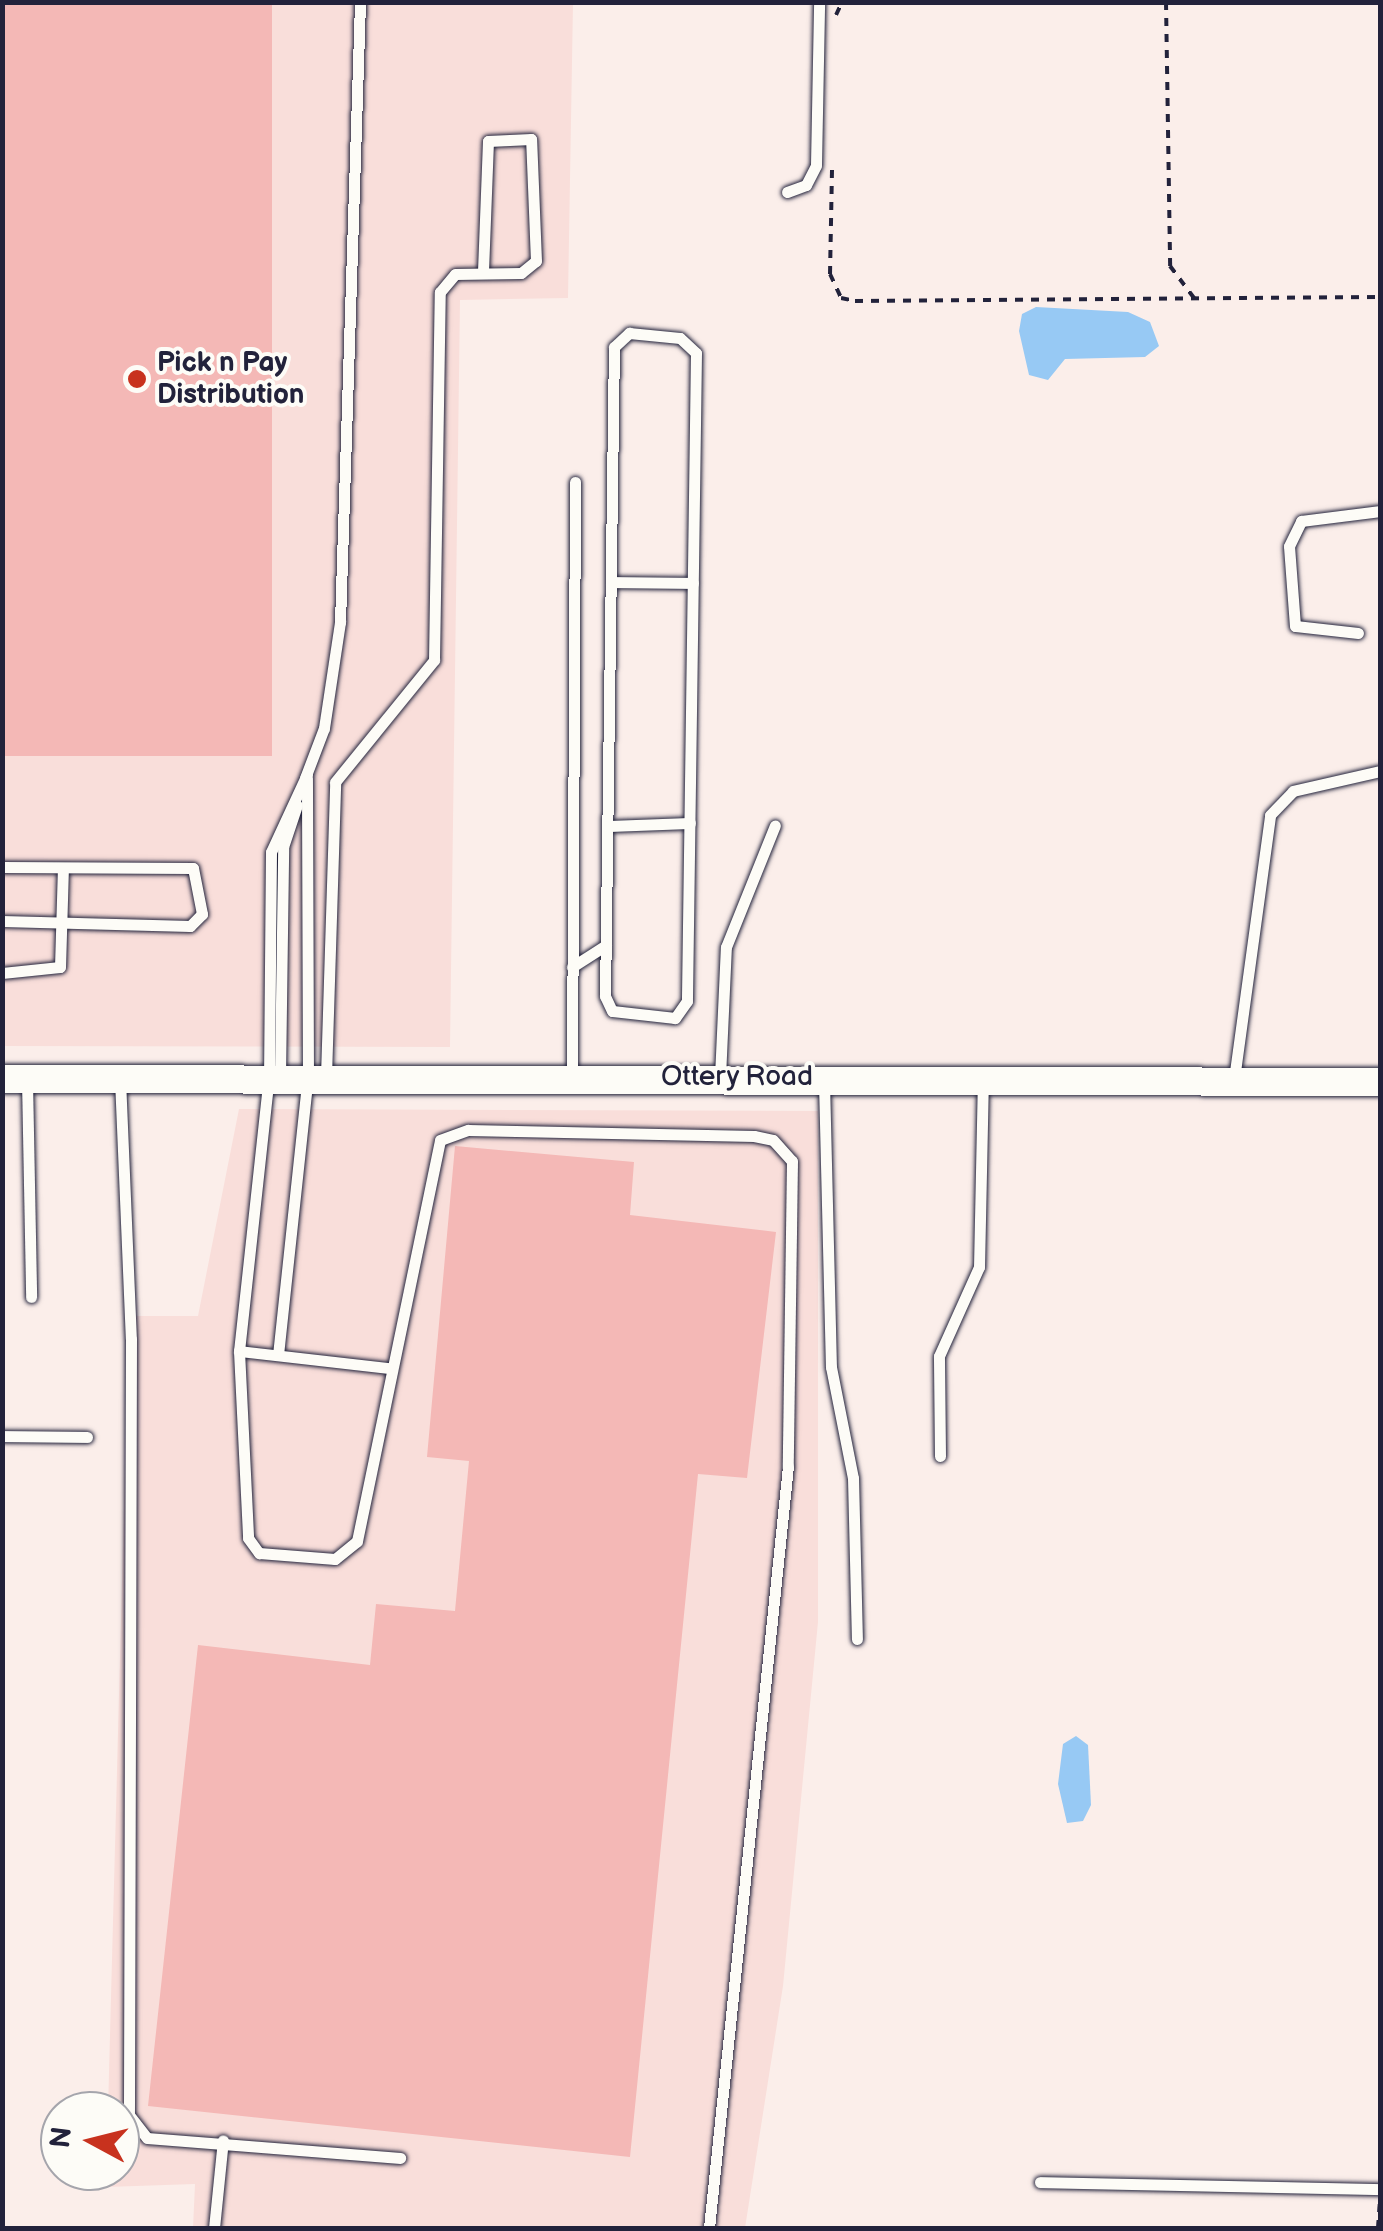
<!DOCTYPE html>
<style>
body{margin:0}
#map{position:relative;width:1383px;height:2231px;overflow:hidden;background:#fbeeea;font-family:"Balsamiq Sans",sans-serif}
div>[style]{position:absolute}
[style*='--x']{left:calc(var(--x)*1px);top:calc(var(--y)*1px);width:calc(var(--w)*1px);rotate:calc(var(--a)*1deg)}
.built>*{inset:0;background:#f9deda}
.water>*{inset:0;background:#97c9f4}
.building>*{inset:0;background:#f4b8b6;transform-origin:0 0}
.path>*{height:4px;margin-top:-2px;transform-origin:0;background:repeating-linear-gradient(90deg,#22223b 0 8px,transparent 0 16px)}
.roads{filter:drop-shadow(0 0 2px #22223b) drop-shadow(0 0 2px #22223b)}
.service>*{height:11px;margin:-5.5px;padding:0 5.5px;transform-origin:5.5px;border-radius:5.5px;background:#fdfcf7}
.tertiary>*{height:28px;margin:-14px;padding:0 14px;transform-origin:14px;border-radius:14px;background:#fdfcf7}
.dots>*{width:28px;height:28px;translate:-50% -50%;box-sizing:border-box;border:5px solid #fdfcf7;border-radius:50%}
span{translate:-50% -50%;white-space:nowrap;text-align:center;line-height:1.15;-webkit-text-stroke:8px #fdfcf7;paint-order:stroke}
.poi-label{font-size:28px;color:#22223b;font-weight:700}
.left{translate:0 -50%;text-align:left}
.street-label{font-size:28px;color:#22223b}
.frame{position:absolute;inset:0;border:5px solid #22223b;pointer-events:none}
.north{position:absolute;left:40px;top:2091px;width:100px;height:100px;box-sizing:border-box;background:#fdfcf7;border:2px solid #a5a5ac;border-radius:50%;rotate:277deg;font-size:28px;font-weight:700;line-height:40px;text-align:center;color:#22223b}
.north::after{content:'';display:block;margin:auto;width:35px;height:45px;background:#c8321e;clip-path:polygon(50% 0,100% 100%,50% 72%,0 100%)}
</style>
<div id="map">
<div class="built">
<i style="clip-path:polygon(3px 3px,573px 3px,568px 298px,460px 300px,450px 1047px,3px 1046px)"></i>
<i style="clip-path:polygon(239px 1109px,818px 1111px,818px 1622px,783px 1986px,745px 2228px,193px 2228px,195px 2184px,106px 2187px,106px 2171px,120px 2171px,120px 2111px,108px 2111px,129px 1316px,198px 1316px)"></i>
</div>
<div class="water">
<i style="clip-path:polygon(1036px 307px,1128px 312px,1150px 322px,1159px 346px,1145px 357px,1065px 359px,1048px 380px,1029px 375px,1019px 331px,1022px 314px)"></i>
<i style="clip-path:polygon(1076px 1736px,1088px 1745px,1091px 1805px,1083px 1821px,1067px 1823px,1058px 1784px,1063px 1744px)"></i>
</div>
<div class="building">
<i style="left:2px;top:2px;width:270px;height:754px"></i>
<i style="clip-path:polygon(455px 1146px,634px 1162px,630px 1215px,776px 1232px,747px 1478px,698px 1474px,630px 2157px,148px 2106px,198px 1645px,370px 1665px,376px 1604px,455px 1611px,469px 1461px,427px 1457px)"></i>
</div>
<div class="path">
<i style="--x:1166;--y:2;--w:264;--a:89.1"></i>
<i style="--x:1170;--y:266;--w:40;--a:53"></i>
<i style="--x:836;--y:15;--w:14;--a:-65"></i>
<i style="--x:832;--y:170;--w:104;--a:91.1"></i>
<i style="--x:830;--y:274;--w:26;--a:65"></i>
<i style="--x:841;--y:298;--w:14;--a:12"></i>
<i style="--x:855;--y:301;--w:525;--a:-0.44"></i>
<i style="--x:1378;--y:2228;--w:27;--a:-86"></i>
</div>
<div class="roads">
<div class="service">
<i style="--x:787;--y:192;--w:20;--a:-20"></i>
<i style="--x:806;--y:185;--w:22;--a:-63"></i>
<i style="--x:816;--y:165;--w:163;--a:-88.9"></i>
<i style="--x:629;--y:333;--w:51;--a:5.6"></i>
<i style="--x:680;--y:338;--w:22;--a:43"></i>
<i style="--x:696;--y:353;--w:648;--a:90.8"></i>
<i style="--x:687;--y:1001;--w:21;--a:125"></i>
<i style="--x:675;--y:1018;--w:63;--a:-173.7"></i>
<i style="--x:612;--y:1011;--w:17;--a:-115"></i>
<i style="--x:605;--y:996;--w:649;--a:-89.21"></i>
<i style="--x:614;--y:347;--w:21;--a:-43"></i>
<i style="--x:611;--y:582;--w:82;--a:0.7"></i>
<i style="--x:1358;--y:633;--w:63;--a:-173.7"></i>
<i style="--x:1295;--y:626;--w:80;--a:-94.3"></i>
<i style="--x:1289;--y:546;--w:28;--a:-64"></i>
<i style="--x:1301;--y:521;--w:80;--a:-7.2"></i>
<i style="--x:307;--y:774;--w:86;--a:114.8"></i>
<i style="--x:271;--y:852;--w:223;--a:90.5"></i>
<i style="--x:269;--y:1075;--w:278;--a:96.2"></i>
<i style="--x:239;--y:1351;--w:187;--a:87.2"></i>
<i style="--x:248;--y:1538;--w:19;--a:54"></i>
<i style="--x:259;--y:1553;--w:76;--a:4.5"></i>
<i style="--x:335;--y:1559;--w:28;--a:-39"></i>
<i style="--x:357;--y:1541;--w:409;--a:-78.3"></i>
<i style="--x:440;--y:1140;--w:30;--a:-20"></i>
<i style="--x:468;--y:1130;--w:286;--a:1.2"></i>
<i style="--x:754;--y:1136;--w:19;--a:12"></i>
<i style="--x:773;--y:1140;--w:28;--a:48"></i>
<i style="--x:792;--y:1161;--w:305;--a:90.8"></i>
<i style="--x:788;--y:1466;--w:766;--a:95.92"></i>
<i style="--x:305;--y:778;--w:53;--a:-69.2"></i>
<i style="--x:324;--y:728;--w:107;--a:-81.4"></i>
<i style="--x:340;--y:622;--w:620;--a:-88.15"></i>
<i style="--x:608;--y:826;--w:82;--a:-2.1"></i>
<i style="--x:2;--y:867;--w:191;--a:0.3"></i>
<i style="--x:193;--y:868;--w:47;--a:78.9"></i>
<i style="--x:202;--y:914;--w:17;--a:135"></i>
<i style="--x:190;--y:926;--w:188;--a:-178.5"></i>
<i style="--x:572;--y:967;--w:40;--a:-32.9"></i>
<i style="--x:2;--y:973;--w:58;--a:-5.9"></i>
<i style="--x:60;--y:967;--w:99;--a:-88.3"></i>
<i style="--x:280;--y:1076;--w:229;--a:-89.2"></i>
<i style="--x:283;--y:847;--w:44;--a:-71.6"></i>
<i style="--x:326;--y:1076;--w:294;--a:-88.2"></i>
<i style="--x:335;--y:782;--w:157;--a:-50.9"></i>
<i style="--x:434;--y:660;--w:368;--a:-89.1"></i>
<i style="--x:440;--y:292;--w:23;--a:-50"></i>
<i style="--x:455;--y:274;--w:66;--a:-0.9"></i>
<i style="--x:521;--y:273;--w:19;--a:-39"></i>
<i style="--x:536;--y:261;--w:122;--a:-92.3"></i>
<i style="--x:531;--y:139;--w:43;--a:177.3"></i>
<i style="--x:488;--y:141;--w:129;--a:92.2"></i>
<i style="--x:572;--y:1077;--w:595;--a:-89.71"></i>
<i style="--x:720;--y:1077;--w:130;--a:-87.4"></i>
<i style="--x:726;--y:947;--w:131;--a:-68.1"></i>
<i style="--x:120;--y:1079;--w:260;--a:87.6"></i>
<i style="--x:131;--y:1339;--w:776;--a:90.15"></i>
<i style="--x:129;--y:2115;--w:29;--a:52"></i>
<i style="--x:147;--y:2138;--w:254;--a:4.5"></i>
<i style="--x:1234;--y:1079;--w:266;--a:-82.2"></i>
<i style="--x:1270;--y:815;--w:33;--a:-46"></i>
<i style="--x:1293;--y:791;--w:89;--a:-12.9"></i>
<i style="--x:27;--y:1080;--w:217;--a:88.9"></i>
<i style="--x:824;--y:1082;--w:285;--a:88.6"></i>
<i style="--x:831;--y:1367;--w:113;--a:78.8"></i>
<i style="--x:853;--y:1478;--w:161;--a:88.6"></i>
<i style="--x:239;--y:1351;--w:150;--a:6.5"></i>
<i style="--x:278;--y:1355;--w:281;--a:-83.9"></i>
<i style="--x:308;--y:1076;--w:298;--a:-90.2"></i>
<i style="--x:2;--y:1436;--w:85;--a:0.7"></i>
<i style="--x:940;--y:1456;--w:100;--a:-90.6"></i>
<i style="--x:939;--y:1356;--w:98;--a:-65.8"></i>
<i style="--x:979;--y:1267;--w:185;--a:-88.8"></i>
<i style="--x:1040;--y:2182;--w:340;--a:1.2"></i>
<i style="--x:214;--y:2228;--w:88;--a:-84.2"></i>
</div>
<div class="tertiary">
<i style="--x:2;--y:1079;--w:1378;--a:0.12"></i>
</div>
</div>
<div class="dots">
<i style="left:137px;top:379px;background:#c8321e"></i>
</div>
<div class="poi-label">
<span class="left" style="left:157px;top:379px">Pick n Pay<br>Distribution</span>
</div>
<div class="street-label">
<span style="left:737px;top:1077px">Ottery Road</span>
</div>
<div class="frame"></div>
<div class="north">N</div>
</div>
